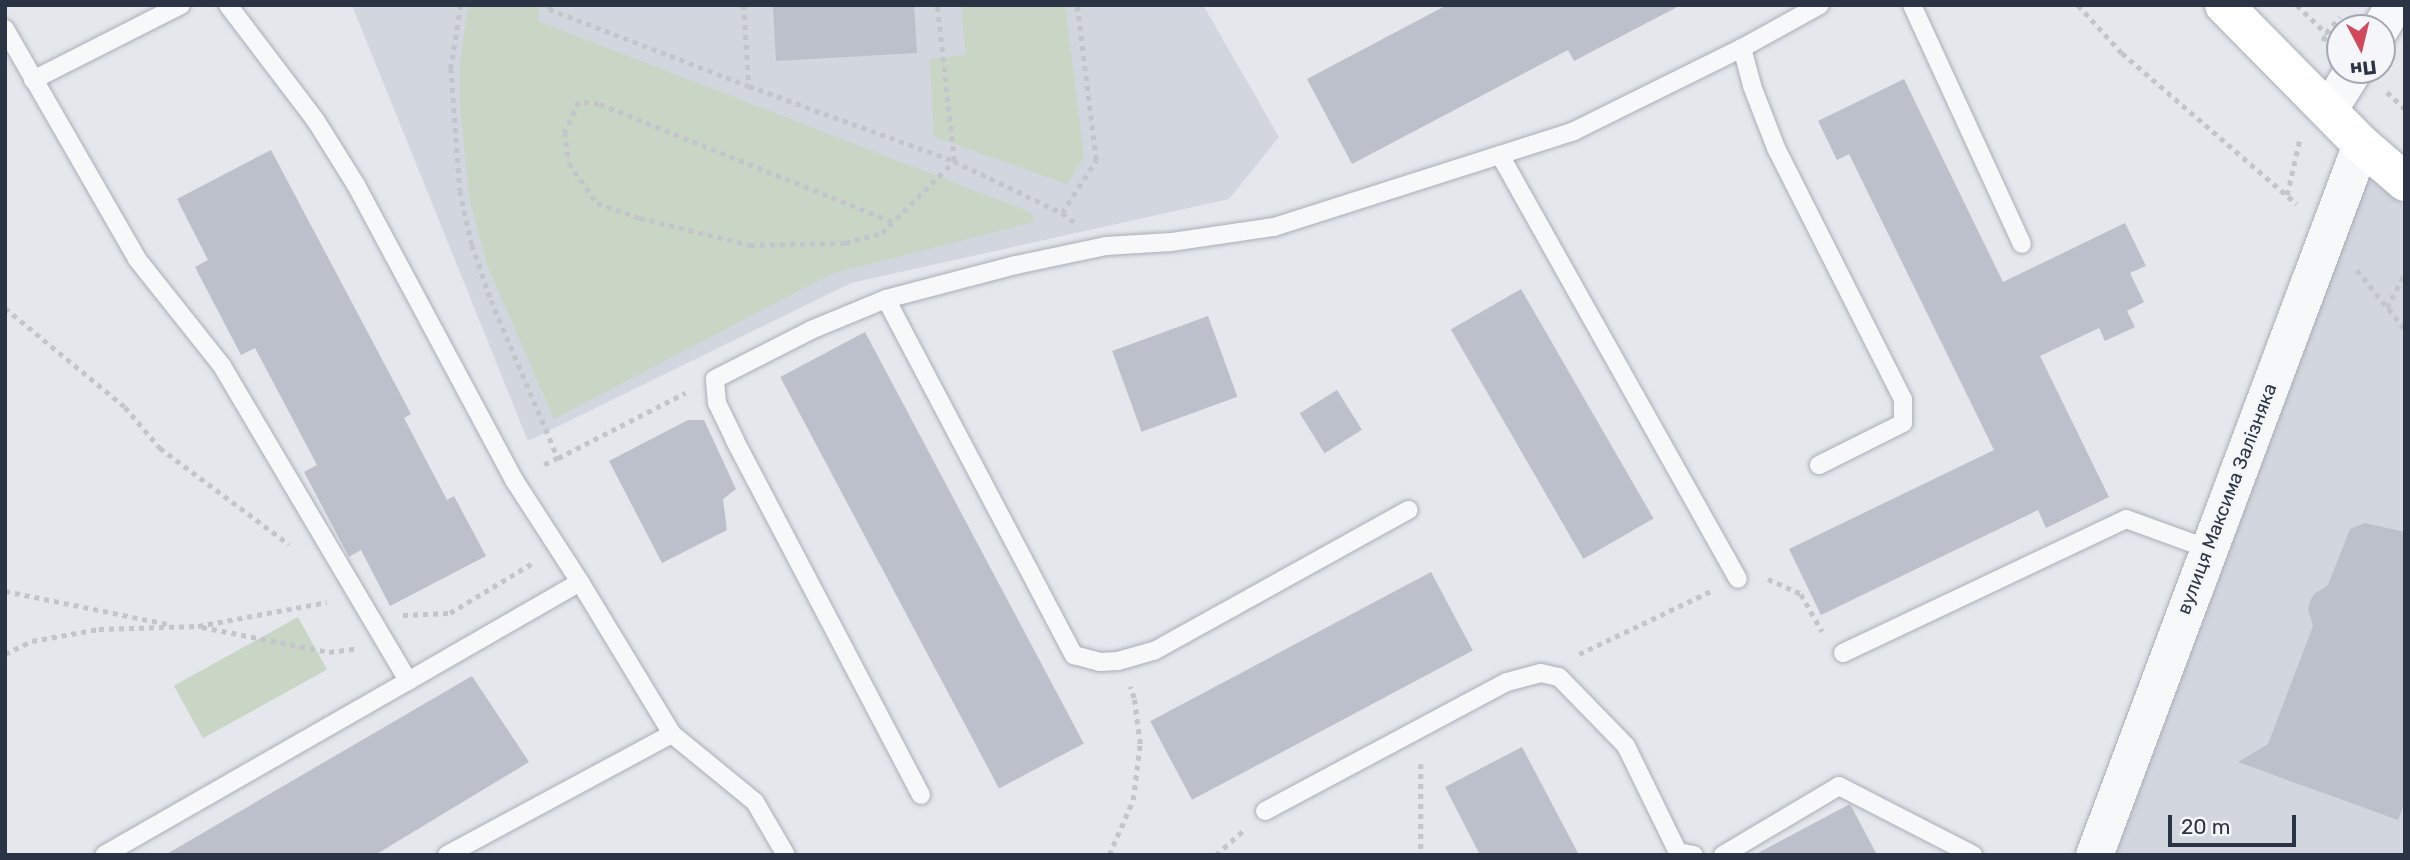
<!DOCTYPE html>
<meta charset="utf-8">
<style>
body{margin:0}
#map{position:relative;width:2410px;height:860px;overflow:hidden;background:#e4e7ec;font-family:Rubik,sans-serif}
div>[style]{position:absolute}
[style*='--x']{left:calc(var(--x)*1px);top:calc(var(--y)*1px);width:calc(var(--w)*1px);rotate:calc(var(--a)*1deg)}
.built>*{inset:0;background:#d2d6de}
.green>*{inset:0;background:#c9d6c5;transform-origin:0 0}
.building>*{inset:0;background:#bbc0ca;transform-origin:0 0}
.path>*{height:4.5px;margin-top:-2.25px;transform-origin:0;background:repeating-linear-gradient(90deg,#c2c5cb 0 5px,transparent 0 10px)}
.roads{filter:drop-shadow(0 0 2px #a9aeb7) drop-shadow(0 0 2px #a9aeb7)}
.service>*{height:18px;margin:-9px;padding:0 9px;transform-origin:9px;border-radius:9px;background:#f7f8fa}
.minor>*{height:37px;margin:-18.5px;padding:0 18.5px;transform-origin:18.5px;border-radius:18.5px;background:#f7f8fa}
.secondary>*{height:38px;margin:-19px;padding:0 19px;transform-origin:19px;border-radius:19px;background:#fff}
span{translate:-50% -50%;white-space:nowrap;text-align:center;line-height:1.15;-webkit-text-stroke:5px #f4f6f9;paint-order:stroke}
.street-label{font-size:19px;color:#2b3445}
.frame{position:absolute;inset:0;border:7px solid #2b3445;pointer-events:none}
.north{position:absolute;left:2326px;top:14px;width:70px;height:70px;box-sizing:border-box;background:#f4f6f9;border:2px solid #a4a8b1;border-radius:50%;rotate:173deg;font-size:19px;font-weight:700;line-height:28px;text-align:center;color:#2b3445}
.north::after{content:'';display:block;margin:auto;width:24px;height:32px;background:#d1495b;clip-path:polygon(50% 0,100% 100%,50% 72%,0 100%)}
.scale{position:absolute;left:2168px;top:815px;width:128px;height:32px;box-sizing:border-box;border:4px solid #2b3445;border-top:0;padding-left:9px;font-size:21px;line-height:24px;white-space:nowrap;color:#2b3445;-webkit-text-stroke:5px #f4f6f9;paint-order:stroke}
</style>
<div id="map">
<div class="built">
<i style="clip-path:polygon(352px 5px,1203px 5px,1279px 137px,1229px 199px,851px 283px,528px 441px)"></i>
<i style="clip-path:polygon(2369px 176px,2405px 207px,2405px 855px,2115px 855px)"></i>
</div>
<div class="green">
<i style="clip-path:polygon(468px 5px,539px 5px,538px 21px,1032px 213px,1034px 222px,831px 274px,554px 419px,488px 267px,470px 202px,460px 107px,460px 64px)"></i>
<i style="clip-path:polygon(961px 5px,1065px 5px,1084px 157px,1067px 184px,934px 137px,930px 59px,966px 55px)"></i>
<i style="left:298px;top:617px;width:60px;height:142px;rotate:61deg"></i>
</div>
<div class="building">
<i style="clip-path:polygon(773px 5px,914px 5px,917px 53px,776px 61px)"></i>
<i style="clip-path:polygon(1447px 5px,1681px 5px,1574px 61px,1568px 50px,1352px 164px,1307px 79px)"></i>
<i style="clip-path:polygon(1904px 79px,2003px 282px,2125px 223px,2146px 266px,2130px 273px,2144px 302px,2127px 311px,2135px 327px,2105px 341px,2099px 328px,2040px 356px,2109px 497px,2046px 528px,2038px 510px,1821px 615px,1789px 549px,1994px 450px,1849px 154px,1837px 160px,1818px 121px)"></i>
<i style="clip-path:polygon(271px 150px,411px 414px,404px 418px,447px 500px,454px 496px,486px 556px,390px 606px,361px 550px,349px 557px,304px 472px,317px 465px,255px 348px,241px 355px,195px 267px,208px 260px,177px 199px)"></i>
<i style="left:1521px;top:289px;width:265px;height:81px;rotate:60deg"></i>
<i style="left:1208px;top:316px;width:86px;height:102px;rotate:70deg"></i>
<i style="left:865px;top:332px;width:466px;height:96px;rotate:62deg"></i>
<i style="left:1337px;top:390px;width:47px;height:44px;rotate:58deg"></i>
<i style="clip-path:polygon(688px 420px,704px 420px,736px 489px,723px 499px,727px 530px,662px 563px,609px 461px)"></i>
<i style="clip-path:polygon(2365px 523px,2405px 532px,2405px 802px,2398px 820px,2238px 762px,2268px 744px,2313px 626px,2308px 609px,2310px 601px,2314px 594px,2328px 585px,2350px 529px)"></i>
<i style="left:1431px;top:572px;width:89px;height:318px;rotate:62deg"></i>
<i style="clip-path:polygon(472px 676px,529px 762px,375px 855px,165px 855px)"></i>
<i style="clip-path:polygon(1522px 747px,1579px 855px,1480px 855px,1445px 787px)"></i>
<i style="clip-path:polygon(1850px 804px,1877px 855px,1754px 855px)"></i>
</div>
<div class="path">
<i style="--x:461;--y:5;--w:64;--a:99"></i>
<i style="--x:451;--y:68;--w:123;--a:85.8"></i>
<i style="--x:460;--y:191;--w:55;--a:77.5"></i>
<i style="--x:472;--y:245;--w:58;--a:70.9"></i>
<i style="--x:491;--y:300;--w:172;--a:67"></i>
<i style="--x:558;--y:458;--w:20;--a:153"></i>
<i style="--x:550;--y:5;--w:4;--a:104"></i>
<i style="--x:549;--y:9;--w:214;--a:21.1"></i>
<i style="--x:749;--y:86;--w:218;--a:20.1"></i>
<i style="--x:954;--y:161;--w:120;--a:25.7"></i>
<i style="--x:1062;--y:213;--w:15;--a:37"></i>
<i style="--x:744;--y:5;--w:81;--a:86.5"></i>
<i style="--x:2078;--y:5;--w:65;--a:47.5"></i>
<i style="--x:2122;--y:53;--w:231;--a:40.8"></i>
<i style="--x:2297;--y:5;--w:42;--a:44"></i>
<i style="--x:2323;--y:41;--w:9;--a:-69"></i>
<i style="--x:2326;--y:33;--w:21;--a:-49"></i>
<i style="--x:2387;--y:92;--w:25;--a:43"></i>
<i style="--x:2287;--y:195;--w:58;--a:-77.2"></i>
<i style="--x:1062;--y:213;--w:63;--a:-57.3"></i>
<i style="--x:1096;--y:160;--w:156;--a:-97"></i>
<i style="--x:892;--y:222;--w:316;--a:-158.1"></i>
<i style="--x:599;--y:104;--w:20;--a:-174"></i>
<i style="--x:579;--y:102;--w:33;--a:115"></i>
<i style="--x:565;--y:132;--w:31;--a:83"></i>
<i style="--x:569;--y:163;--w:49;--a:55"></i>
<i style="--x:597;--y:203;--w:46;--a:19.2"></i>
<i style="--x:640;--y:218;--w:113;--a:13.8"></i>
<i style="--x:750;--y:245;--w:95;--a:-1.2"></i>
<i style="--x:845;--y:243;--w:38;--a:-15"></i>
<i style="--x:882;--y:233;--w:102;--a:-45"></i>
<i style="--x:954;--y:161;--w:157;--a:-96.2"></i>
<i style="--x:2357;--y:270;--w:76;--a:50.9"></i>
<i style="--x:5;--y:308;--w:156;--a:39.5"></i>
<i style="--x:125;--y:407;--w:54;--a:49.5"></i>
<i style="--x:160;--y:448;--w:161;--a:36.7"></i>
<i style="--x:2387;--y:308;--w:39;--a:-63"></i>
<i style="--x:558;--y:458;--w:143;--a:-27.1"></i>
<i style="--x:1768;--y:579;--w:36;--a:24"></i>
<i style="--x:1801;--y:594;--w:43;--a:60.4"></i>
<i style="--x:5;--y:591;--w:170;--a:11.5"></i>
<i style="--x:403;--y:615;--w:47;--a:-2.4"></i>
<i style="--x:450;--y:613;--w:95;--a:-31.2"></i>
<i style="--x:202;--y:627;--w:129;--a:11.1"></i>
<i style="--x:329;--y:652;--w:26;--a:-7"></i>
<i style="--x:5;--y:654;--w:30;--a:-26"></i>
<i style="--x:32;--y:641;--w:68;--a:-10.2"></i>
<i style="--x:99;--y:629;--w:99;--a:-1.7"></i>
<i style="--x:198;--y:626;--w:131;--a:-10.5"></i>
<i style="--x:1579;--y:654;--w:146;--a:-25.5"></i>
<i style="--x:1421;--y:764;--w:91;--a:90"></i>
<i style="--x:1109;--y:855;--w:60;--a:-66.4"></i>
<i style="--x:1133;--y:800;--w:56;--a:-82.9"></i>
<i style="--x:1140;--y:744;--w:46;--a:-97.4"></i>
<i style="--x:1134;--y:698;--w:12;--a:-110"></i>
<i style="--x:1216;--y:855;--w:36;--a:-42"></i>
</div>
<div class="roads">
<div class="service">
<i style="--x:228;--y:5;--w:146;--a:52.8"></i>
<i style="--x:316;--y:121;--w:75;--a:58"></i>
<i style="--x:356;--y:185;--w:335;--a:61.8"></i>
<i style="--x:514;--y:480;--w:121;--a:57.1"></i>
<i style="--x:580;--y:582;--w:178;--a:58.8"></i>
<i style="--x:672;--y:734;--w:107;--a:39.3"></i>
<i style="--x:755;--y:802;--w:61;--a:59.7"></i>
<i style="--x:1912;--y:5;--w:263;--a:65.3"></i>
<i style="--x:5;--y:29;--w:265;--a:60.1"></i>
<i style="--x:137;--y:259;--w:137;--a:51.5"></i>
<i style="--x:222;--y:366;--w:366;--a:59.4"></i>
<i style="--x:408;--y:681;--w:350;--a:150.2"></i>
<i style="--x:1742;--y:48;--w:39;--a:75"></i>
<i style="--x:1752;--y:86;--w:66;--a:68.8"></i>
<i style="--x:1776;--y:148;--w:281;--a:63.2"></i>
<i style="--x:1903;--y:399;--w:24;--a:90"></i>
<i style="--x:1903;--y:423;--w:94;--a:153.4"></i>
<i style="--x:33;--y:80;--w:166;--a:-26.9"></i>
<i style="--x:1500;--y:155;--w:486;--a:60.7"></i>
<i style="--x:886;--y:299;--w:403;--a:62.2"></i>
<i style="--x:1074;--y:655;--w:27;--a:15"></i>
<i style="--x:1100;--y:662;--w:18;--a:-3"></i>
<i style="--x:1118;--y:661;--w:37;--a:-16"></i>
<i style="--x:1154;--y:651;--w:291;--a:-29"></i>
<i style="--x:1843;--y:653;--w:313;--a:-25.3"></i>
<i style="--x:2126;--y:519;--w:88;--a:19.9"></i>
<i style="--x:408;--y:681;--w:198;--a:-29.9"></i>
<i style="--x:921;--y:795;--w:401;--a:-117.7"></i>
<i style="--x:735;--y:440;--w:41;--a:-115.9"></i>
<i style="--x:717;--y:403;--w:24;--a:-95"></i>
<i style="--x:715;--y:379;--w:108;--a:-27"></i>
<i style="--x:811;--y:330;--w:81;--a:-22.5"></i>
<i style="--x:886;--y:299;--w:134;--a:-14.7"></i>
<i style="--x:1016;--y:265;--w:92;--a:-11.9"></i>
<i style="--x:1106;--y:246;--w:65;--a:-3.5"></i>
<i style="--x:1171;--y:242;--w:104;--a:-8.3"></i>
<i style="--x:1274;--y:227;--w:315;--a:-17.7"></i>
<i style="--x:1574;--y:131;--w:187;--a:-26.3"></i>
<i style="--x:1742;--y:48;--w:89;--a:-28.9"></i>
<i style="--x:1265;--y:811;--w:274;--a:-28.1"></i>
<i style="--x:1507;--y:682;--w:35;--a:-15"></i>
<i style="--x:1541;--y:673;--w:18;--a:13"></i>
<i style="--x:1559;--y:677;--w:96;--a:45.8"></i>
<i style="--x:1626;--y:746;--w:118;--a:63.9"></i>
<i style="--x:1678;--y:852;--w:16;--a:11"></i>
<i style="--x:447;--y:855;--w:255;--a:-28.3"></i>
<i style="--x:1723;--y:855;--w:135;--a:-30.7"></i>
<i style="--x:1839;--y:786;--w:151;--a:27.2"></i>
</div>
<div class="minor">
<i style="--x:2380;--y:28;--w:27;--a:-59"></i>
<i style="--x:2328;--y:110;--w:47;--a:-58"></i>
<i style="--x:2094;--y:855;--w:759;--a:-69.42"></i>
</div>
<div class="secondary">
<i style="--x:2224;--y:5;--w:195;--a:45.4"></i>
<i style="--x:2361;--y:144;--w:58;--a:40.8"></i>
</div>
</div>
<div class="street-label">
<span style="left:2227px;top:499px;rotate:-69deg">вулиця Максима Залізняка</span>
</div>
<div class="frame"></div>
<div class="north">Пн</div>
<div class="scale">20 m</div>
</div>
